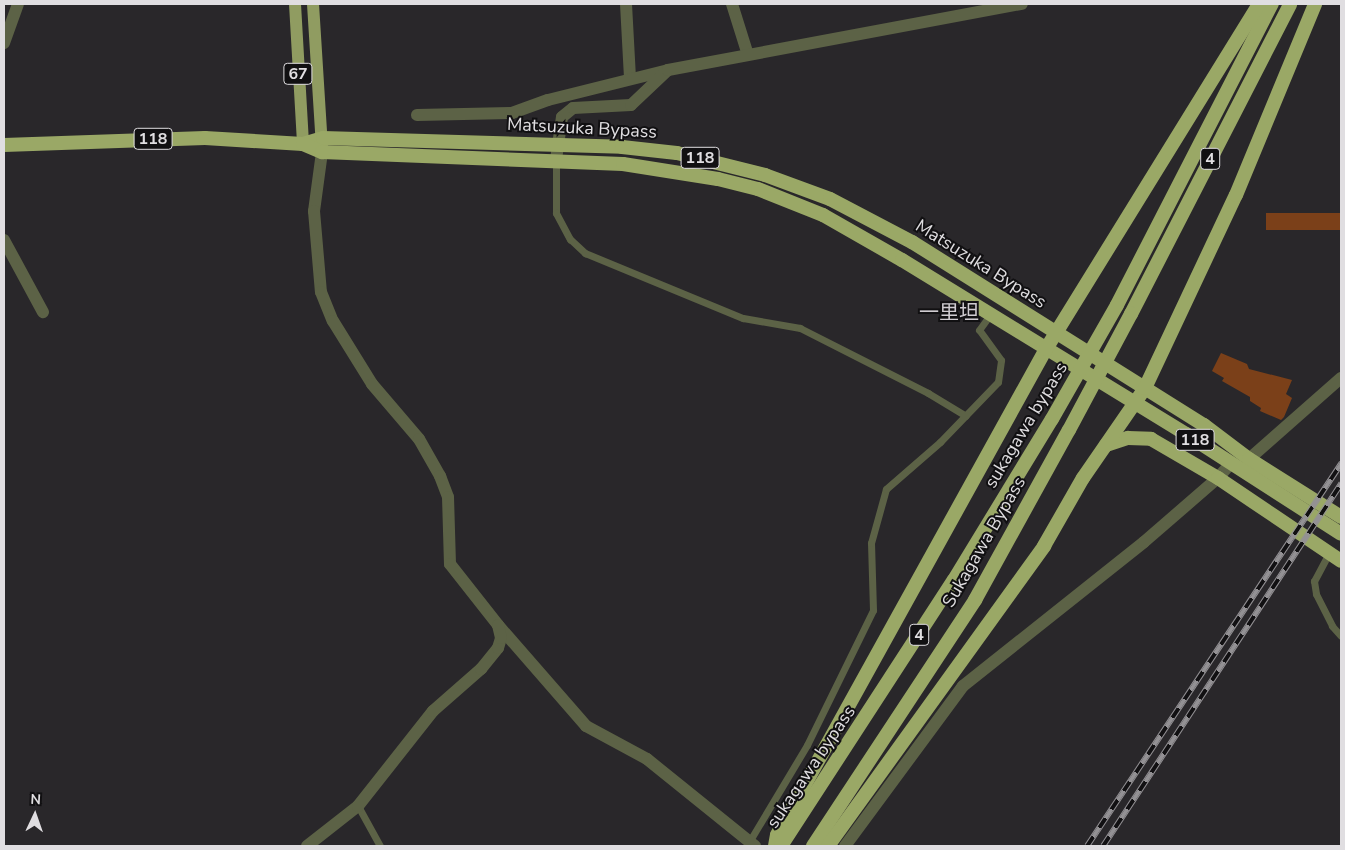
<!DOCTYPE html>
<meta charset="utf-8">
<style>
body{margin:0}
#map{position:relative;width:1345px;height:850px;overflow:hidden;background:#29272a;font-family:"Nunito Sans","Noto Sans JP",sans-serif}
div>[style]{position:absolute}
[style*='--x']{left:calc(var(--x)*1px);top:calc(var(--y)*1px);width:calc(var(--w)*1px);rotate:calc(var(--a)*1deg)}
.building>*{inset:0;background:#7b4019;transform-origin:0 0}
.service>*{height:7px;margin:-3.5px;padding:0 3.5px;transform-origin:3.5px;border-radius:3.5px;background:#5c6246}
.minor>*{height:12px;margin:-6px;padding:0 6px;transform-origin:6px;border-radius:6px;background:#5c6246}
.tertiary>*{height:12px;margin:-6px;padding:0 6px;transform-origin:6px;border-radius:6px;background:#5c6246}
.primary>*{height:12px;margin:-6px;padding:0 6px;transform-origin:6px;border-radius:6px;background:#909c61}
.trunk>*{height:14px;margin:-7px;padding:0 7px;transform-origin:7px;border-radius:7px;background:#9aa866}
.rail>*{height:5.5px;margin-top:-2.75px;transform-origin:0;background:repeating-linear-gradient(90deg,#111012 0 11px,#939194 0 22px);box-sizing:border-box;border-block:1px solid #939194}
.trunk-bridge>*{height:14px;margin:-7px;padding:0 7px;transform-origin:7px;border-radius:7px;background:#9aa866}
span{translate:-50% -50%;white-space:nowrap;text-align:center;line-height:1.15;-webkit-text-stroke:4px #111012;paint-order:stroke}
.shield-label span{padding:1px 4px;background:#111012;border:1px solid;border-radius:4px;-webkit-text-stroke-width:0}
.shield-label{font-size:16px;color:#e0dee1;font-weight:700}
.street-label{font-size:18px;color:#e0dee1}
.quarter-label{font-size:20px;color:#d0ccd1}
.frame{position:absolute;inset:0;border:5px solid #e0dee1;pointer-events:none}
.north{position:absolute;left:10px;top:790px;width:50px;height:50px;-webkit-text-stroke:4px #111012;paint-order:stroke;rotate:3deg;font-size:14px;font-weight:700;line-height:20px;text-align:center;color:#e0dee1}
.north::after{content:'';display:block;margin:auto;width:18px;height:22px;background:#e0dee1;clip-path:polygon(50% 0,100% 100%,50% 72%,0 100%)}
</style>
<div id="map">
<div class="building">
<i style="left:1341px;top:213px;width:17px;height:75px;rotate:90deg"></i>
<i style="clip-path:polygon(1221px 353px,1247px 364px,1249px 369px,1292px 380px,1286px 394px,1292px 398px,1284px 417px,1281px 420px,1260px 411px,1261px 408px,1250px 401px,1250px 397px,1222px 381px,1224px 378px,1212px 371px)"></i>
</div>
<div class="service">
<i style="--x:556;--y:161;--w:52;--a:90"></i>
<i style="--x:556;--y:213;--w:30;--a:62"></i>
<i style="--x:570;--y:239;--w:21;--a:43"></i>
<i style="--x:585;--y:253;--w:171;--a:22.4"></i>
<i style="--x:743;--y:318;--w:58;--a:10"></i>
<i style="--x:800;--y:328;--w:144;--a:26.9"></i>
<i style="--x:928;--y:393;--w:44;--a:31.2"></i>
<i style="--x:1329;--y:553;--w:32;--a:118"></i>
<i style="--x:1314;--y:581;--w:13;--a:81"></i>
<i style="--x:1316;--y:594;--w:36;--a:63"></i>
<i style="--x:1332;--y:626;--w:13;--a:48"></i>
<i style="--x:358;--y:806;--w:46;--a:61.2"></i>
<i style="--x:749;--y:842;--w:113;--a:-59.1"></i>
<i style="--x:807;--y:745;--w:150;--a:-63.9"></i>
<i style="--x:873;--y:610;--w:67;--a:-91.7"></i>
<i style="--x:871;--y:543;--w:56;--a:-74.5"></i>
<i style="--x:886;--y:489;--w:72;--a:-41"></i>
<i style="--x:940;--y:442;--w:83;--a:-46"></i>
<i style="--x:998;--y:382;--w:22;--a:-82"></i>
<i style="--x:1001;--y:360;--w:37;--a:-126"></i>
<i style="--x:979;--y:330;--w:17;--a:-54"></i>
</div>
<div class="minor">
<i style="--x:626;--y:4;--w:75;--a:86.9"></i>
<i style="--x:732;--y:4;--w:53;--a:72.6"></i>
<i style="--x:4;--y:43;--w:41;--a:-70.3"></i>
<i style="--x:417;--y:115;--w:95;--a:-1.2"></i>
<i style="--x:512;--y:113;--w:38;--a:-20"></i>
<i style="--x:548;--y:100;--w:124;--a:-14"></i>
<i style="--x:322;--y:152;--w:60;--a:97.7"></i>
<i style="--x:314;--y:211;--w:81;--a:85.1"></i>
<i style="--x:321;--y:292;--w:31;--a:68"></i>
<i style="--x:333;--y:321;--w:74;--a:58.2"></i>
<i style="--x:372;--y:384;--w:72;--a:49.5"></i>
<i style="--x:419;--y:439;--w:43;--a:60.4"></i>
<i style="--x:440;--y:476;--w:22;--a:69"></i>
<i style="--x:448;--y:497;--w:67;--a:88.3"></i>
<i style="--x:450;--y:564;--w:78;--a:51.8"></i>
<i style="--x:498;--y:625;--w:134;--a:48.9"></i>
<i style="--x:586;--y:726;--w:69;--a:28.4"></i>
<i style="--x:647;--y:759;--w:139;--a:38.9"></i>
<i style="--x:4;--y:240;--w:82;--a:61.6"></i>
<i style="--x:307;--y:846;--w:65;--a:-38.1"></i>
<i style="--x:358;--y:806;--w:121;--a:-51.7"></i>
<i style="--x:433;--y:711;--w:64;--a:-41.2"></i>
<i style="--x:481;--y:669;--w:27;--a:-51"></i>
<i style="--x:498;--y:648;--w:10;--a:-73"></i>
<i style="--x:501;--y:638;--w:13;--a:-103"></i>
<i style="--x:845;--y:846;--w:199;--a:-53.6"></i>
<i style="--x:963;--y:686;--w:231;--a:-38.5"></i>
<i style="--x:1144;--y:542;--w:98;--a:-40.9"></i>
<i style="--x:1218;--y:478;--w:20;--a:-49"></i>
</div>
<div class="tertiary">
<i style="--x:556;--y:160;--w:43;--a:-82.1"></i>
<i style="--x:562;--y:117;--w:14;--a:-39"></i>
<i style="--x:573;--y:108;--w:58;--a:-3"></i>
<i style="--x:631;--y:105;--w:51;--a:-43.4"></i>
<i style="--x:668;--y:70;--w:360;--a:-10.6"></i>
<i style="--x:1249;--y:459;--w:123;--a:-41.4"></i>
</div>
<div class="primary">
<i style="--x:295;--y:4;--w:140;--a:86.7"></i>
<i style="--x:313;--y:4;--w:144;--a:86.4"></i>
</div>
<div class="trunk">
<i style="--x:303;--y:144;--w:21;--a:-17"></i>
<i style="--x:323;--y:138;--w:299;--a:1.7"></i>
<i style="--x:622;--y:147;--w:55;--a:6.2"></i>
<i style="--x:677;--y:153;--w:91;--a:14"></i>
<i style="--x:765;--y:175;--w:69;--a:20.3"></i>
<i style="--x:830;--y:199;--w:93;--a:27.7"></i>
<i style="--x:912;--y:242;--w:345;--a:32.1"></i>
<i style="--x:1204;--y:425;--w:56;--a:37.1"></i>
<i style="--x:1249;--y:459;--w:109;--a:32.2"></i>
<i style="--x:4;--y:145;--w:201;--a:-2"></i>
<i style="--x:205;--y:138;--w:98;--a:3.5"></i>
<i style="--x:303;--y:144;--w:21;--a:23"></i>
<i style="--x:322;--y:152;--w:301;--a:2.3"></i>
<i style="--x:623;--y:164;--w:96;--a:9"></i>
<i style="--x:718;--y:179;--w:41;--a:14"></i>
<i style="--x:758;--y:189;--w:70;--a:21.8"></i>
<i style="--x:823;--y:215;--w:91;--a:29.7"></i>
<i style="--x:902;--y:260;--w:333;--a:31.5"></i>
<i style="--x:1186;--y:434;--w:184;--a:32.8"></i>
<i style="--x:1117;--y:305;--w:339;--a:-62.8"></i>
<i style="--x:1131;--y:314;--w:348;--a:-62.8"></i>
<i style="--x:1106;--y:445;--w:23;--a:-18"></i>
<i style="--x:1128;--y:438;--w:23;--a:2"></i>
<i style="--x:1151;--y:439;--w:78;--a:30.2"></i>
<i style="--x:1218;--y:478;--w:148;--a:34"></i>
<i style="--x:775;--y:846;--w:11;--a:-80"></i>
<i style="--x:777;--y:835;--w:555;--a:-61.04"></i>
<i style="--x:1046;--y:349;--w:405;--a:-58.3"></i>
<i style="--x:781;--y:846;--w:317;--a:-57"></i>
<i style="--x:954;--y:580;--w:188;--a:-58.7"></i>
<i style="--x:813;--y:846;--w:295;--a:-56.6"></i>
<i style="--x:975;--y:600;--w:194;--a:-61.1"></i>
<i style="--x:828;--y:846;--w:370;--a:-54.2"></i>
<i style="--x:1044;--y:546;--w:78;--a:-60.2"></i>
<i style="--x:1083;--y:478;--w:109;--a:-55.4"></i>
<i style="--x:1145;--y:388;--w:213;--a:-64.8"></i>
<i style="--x:1236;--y:195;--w:207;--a:-67.5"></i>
</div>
<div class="rail">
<i style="--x:1087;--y:846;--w:460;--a:-56.4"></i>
<i style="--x:1103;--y:846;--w:434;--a:-56.7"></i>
</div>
<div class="trunk-bridge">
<i style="--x:1052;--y:419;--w:131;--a:-60.3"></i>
<i style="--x:1069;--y:430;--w:132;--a:-61.9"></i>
</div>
<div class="shield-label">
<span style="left:298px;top:74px">67</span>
<span style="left:153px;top:139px">118</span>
<span style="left:700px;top:158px">118</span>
<span style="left:1210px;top:159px">4</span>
<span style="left:1195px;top:440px">118</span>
<span style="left:919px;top:635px">4</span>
</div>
<div class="street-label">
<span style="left:582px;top:128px;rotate:3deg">Matsuzuka Bypass</span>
<span style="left:981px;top:264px;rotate:32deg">Matsuzuka Bypass</span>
<span style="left:1026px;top:425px;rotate:-59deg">sukagawa bypass</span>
<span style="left:984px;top:542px;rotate:-60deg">Sukagawa Bypass</span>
<span style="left:811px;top:767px;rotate:-56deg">sukagawa bypass</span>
</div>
<div class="quarter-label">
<span style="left:949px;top:312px">一里坦</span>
</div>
<div class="frame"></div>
<div class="north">N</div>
</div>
